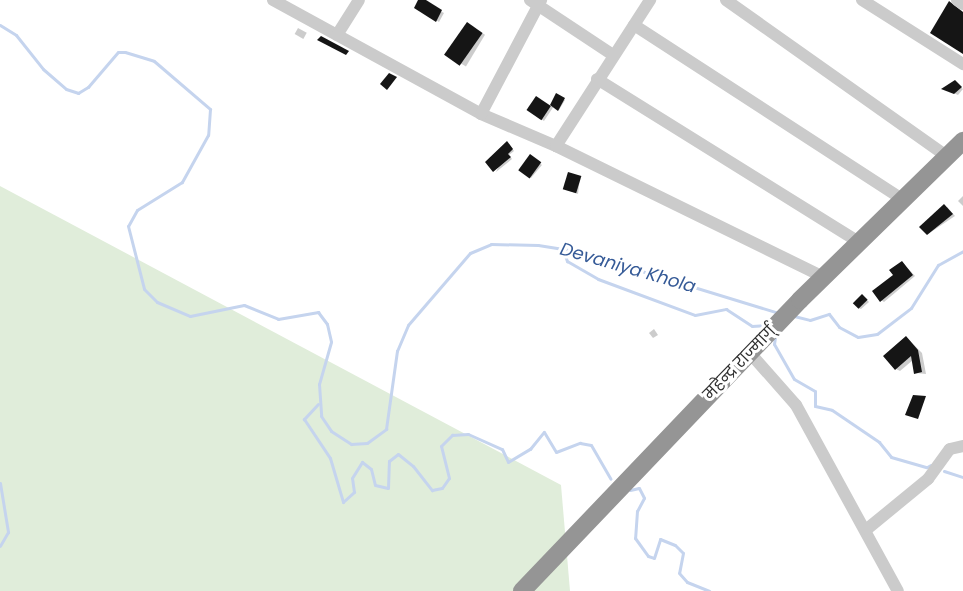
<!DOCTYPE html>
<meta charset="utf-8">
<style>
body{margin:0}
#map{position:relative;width:963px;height:591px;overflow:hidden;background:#fff;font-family:Poppins,"Noto Sans Devanagari",sans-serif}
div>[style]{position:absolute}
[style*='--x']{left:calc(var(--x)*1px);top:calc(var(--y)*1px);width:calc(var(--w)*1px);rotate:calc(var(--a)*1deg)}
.green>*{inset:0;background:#e0edda}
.shadow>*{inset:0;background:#0003;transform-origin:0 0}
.stream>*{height:3px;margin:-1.5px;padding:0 1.5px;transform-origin:1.5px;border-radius:1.5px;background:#c5d4ee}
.building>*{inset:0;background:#151515;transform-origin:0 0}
.minor>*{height:12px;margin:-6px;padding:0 6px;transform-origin:6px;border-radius:6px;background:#cbcbcb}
.highway>*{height:18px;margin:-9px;padding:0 9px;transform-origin:9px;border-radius:9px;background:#959595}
span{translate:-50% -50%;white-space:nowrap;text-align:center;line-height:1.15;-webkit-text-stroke:6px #fff;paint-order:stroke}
.street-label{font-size:16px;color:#2e2e2e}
.water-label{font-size:18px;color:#355a97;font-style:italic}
</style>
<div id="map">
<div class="green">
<i style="clip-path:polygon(0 186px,561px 485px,570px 591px,0 591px)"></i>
</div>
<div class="shadow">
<i style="clip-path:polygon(420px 0,444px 13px,439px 22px,416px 8px)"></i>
<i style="left:467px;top:24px;width:21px;height:37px;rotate:31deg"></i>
<i style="left:298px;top:28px;width:10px;height:7px;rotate:29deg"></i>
<i style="clip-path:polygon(957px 84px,963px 89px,958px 95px,944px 89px)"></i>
<i style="clip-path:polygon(557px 95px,565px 100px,559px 110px,554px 106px,544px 121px,528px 110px,536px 98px,551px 107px)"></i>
<i style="clip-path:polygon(509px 144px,514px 151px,509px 155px,512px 159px,496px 172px)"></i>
<i style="clip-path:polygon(532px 157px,542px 165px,531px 178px,529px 177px)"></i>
<i style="clip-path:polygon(580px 177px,578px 194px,567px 190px)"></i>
<i style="clip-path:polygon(963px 196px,963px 206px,958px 201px)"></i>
<i style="clip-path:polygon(947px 207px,955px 216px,928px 234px)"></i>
<i style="clip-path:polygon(902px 262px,915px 276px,884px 302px,881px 300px)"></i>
<i style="clip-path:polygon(863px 296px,869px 302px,861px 309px,858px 308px)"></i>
<i style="clip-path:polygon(654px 329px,658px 335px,653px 338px,649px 333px)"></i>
<i style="clip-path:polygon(906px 337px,922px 353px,926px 374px,916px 373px,913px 360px,900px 371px,896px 369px)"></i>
</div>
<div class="stream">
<i style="--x:0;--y:25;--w:19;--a:32"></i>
<i style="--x:16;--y:35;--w:43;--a:51.5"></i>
<i style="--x:43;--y:69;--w:30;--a:41"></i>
<i style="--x:66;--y:89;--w:13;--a:18"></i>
<i style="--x:78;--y:93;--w:12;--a:-31"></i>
<i style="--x:88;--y:87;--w:46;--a:-49.4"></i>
<i style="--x:118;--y:52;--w:7;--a:0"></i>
<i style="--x:125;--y:52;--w:30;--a:17"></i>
<i style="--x:154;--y:61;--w:74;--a:40.6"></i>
<i style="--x:210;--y:109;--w:26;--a:94"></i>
<i style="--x:208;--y:135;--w:54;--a:119"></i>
<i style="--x:182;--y:182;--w:53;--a:148.1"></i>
<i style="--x:137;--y:210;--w:18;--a:119"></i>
<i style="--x:128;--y:226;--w:65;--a:75.7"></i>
<i style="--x:144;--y:289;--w:18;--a:45"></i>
<i style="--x:157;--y:302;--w:36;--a:23"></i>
<i style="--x:190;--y:316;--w:55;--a:-11.5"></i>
<i style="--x:244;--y:305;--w:37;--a:22"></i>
<i style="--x:278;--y:319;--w:41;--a:-9.9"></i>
<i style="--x:318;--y:312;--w:15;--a:53"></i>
<i style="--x:327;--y:324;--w:18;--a:77"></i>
<i style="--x:331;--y:342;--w:44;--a:105.9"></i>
<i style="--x:319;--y:384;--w:32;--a:86"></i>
<i style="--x:321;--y:416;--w:18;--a:56"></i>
<i style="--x:331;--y:431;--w:24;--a:33"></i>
<i style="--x:351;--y:444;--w:16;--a:-4"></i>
<i style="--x:367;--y:443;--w:24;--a:-36"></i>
<i style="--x:386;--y:429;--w:79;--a:-82"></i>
<i style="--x:397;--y:351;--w:28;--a:-67"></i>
<i style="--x:408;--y:325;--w:95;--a:-49.3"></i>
<i style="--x:470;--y:253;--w:23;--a:-23"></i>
<i style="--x:491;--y:244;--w:47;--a:1.2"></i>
<i style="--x:538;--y:245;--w:38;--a:9"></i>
<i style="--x:576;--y:251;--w:209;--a:17"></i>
<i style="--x:563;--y:249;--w:13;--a:72"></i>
<i style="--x:567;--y:261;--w:36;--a:30"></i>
<i style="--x:598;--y:279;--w:103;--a:20.4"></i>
<i style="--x:695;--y:315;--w:32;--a:-11"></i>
<i style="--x:726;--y:309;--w:31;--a:33"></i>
<i style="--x:752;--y:326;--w:13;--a:-4"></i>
<i style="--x:794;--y:316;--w:16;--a:14"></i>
<i style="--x:810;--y:320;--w:20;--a:-18"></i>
<i style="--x:829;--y:314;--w:16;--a:52"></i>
<i style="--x:839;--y:327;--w:21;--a:28"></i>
<i style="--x:858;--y:337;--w:19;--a:-9"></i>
<i style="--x:877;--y:334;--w:43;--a:-37.4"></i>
<i style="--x:911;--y:308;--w:51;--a:-57.9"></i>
<i style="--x:938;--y:265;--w:29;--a:-29"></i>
<i style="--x:775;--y:337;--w:7;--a:98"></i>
<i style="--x:774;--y:344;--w:40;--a:60.3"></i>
<i style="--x:794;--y:379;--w:24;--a:30"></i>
<i style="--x:815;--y:391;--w:15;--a:90"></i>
<i style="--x:815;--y:406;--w:17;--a:13"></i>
<i style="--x:832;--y:410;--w:57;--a:34.2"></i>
<i style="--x:879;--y:442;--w:19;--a:51"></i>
<i style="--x:891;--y:457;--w:37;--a:16"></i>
<i style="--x:927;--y:467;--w:4;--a:-27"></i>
<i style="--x:318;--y:404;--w:21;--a:133"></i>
<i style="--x:304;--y:419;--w:47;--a:56.3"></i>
<i style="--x:330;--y:458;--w:46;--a:73.5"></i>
<i style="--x:343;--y:502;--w:15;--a:-42"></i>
<i style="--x:354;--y:492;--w:14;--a:-98"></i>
<i style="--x:352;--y:478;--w:19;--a:-58"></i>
<i style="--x:362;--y:462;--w:11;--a:38"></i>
<i style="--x:371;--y:469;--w:16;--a:76"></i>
<i style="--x:375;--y:485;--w:13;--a:13"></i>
<i style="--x:388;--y:488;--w:27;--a:-88"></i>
<i style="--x:389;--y:461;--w:11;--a:-38"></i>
<i style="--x:398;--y:454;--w:19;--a:39"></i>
<i style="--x:413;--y:466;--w:31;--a:52"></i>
<i style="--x:432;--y:490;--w:10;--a:-11"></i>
<i style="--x:442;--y:488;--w:12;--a:-55"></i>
<i style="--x:449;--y:478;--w:33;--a:-104"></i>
<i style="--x:441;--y:446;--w:16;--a:-45"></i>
<i style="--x:452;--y:435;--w:16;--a:-4"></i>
<i style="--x:468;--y:434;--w:37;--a:24"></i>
<i style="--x:502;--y:449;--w:14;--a:65"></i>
<i style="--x:508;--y:462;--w:26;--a:-31"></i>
<i style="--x:530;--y:449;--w:22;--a:-51"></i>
<i style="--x:544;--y:432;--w:23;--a:59"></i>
<i style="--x:556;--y:452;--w:26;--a:-21"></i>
<i style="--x:580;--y:443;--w:11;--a:10"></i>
<i style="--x:591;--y:445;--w:39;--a:60"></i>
<i style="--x:944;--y:471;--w:20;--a:18"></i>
<i style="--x:0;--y:483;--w:50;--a:80.7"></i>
<i style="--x:8;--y:532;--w:16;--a:120"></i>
<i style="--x:630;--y:490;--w:9;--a:-13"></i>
<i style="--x:639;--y:488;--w:11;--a:63"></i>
<i style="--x:644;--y:498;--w:15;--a:118"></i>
<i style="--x:637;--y:511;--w:27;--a:94"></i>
<i style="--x:635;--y:538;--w:22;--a:54"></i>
<i style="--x:648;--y:556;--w:6;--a:18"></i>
<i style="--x:654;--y:558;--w:20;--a:-72"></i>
<i style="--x:660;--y:539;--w:16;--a:22"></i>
<i style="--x:675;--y:545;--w:11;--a:45"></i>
<i style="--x:683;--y:553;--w:20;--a:101"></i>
<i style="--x:679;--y:573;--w:12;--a:48"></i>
<i style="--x:687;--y:582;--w:24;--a:22"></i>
</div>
<div class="building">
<i style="clip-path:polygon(418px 0,426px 0,442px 10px,436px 22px,414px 8px)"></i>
<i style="clip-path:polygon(949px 1px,963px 12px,963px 54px,930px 33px)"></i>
<i style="left:467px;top:22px;width:19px;height:40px;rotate:35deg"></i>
<i style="clip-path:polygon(321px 36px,349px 51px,346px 55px,317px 40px)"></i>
<i style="clip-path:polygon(389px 73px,397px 77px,387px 90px,380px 84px)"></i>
<i style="clip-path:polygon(955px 80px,962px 87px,954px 94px,941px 89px)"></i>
<i style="clip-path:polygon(556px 93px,565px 98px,558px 111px,550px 105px)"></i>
<i style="left:536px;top:96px;width:18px;height:17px;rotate:34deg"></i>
<i style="clip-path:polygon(507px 141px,513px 149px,508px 154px,511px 157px,493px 172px,485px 162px)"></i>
<i style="left:530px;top:154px;width:14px;height:20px;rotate:36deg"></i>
<i style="left:568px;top:172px;width:14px;height:18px;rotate:17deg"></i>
<i style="clip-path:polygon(944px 204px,953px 214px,927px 235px,919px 227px)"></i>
<i style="clip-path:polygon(902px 261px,913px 275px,880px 302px,872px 291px,893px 275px,889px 270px)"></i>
<i style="left:862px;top:294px;width:8px;height:13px;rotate:45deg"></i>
<i style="clip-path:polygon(906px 336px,918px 350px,922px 372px,914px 374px,911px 356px,895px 370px,883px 356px)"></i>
<i style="clip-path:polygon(913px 395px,926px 396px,918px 419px,905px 415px)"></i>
</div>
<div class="minor">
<i style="--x:273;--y:0;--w:237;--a:28.7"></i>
<i style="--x:481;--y:114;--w:82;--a:23.1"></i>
<i style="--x:556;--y:146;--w:297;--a:26.1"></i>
<i style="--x:530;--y:0;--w:100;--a:33.5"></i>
<i style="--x:726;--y:0;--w:270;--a:35.3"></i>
<i style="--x:862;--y:0;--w:120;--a:32.4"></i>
<i style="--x:957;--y:0;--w:7;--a:34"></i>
<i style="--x:634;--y:25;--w:320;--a:33"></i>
<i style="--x:337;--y:35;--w:41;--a:-57.8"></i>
<i style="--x:597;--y:79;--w:309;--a:31.9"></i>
<i style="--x:481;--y:114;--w:129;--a:-62.2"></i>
<i style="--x:556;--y:146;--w:174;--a:-57.2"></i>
<i style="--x:750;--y:353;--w:69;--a:48.5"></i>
<i style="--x:796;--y:405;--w:212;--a:61.3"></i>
<i style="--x:867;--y:529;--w:79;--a:-39.3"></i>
<i style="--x:928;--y:479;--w:37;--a:-54"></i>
<i style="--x:950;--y:449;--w:13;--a:-13"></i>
</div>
<div class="highway">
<i style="--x:522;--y:591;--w:402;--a:-46.3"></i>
<i style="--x:800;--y:300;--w:228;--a:-44.3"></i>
</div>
<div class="street-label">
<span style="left:740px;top:363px;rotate:-46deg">महेन्द्र राज्मार्ग्</span>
</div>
<div class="water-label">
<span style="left:628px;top:268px;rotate:16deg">Devaniya Khola</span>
</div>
</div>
